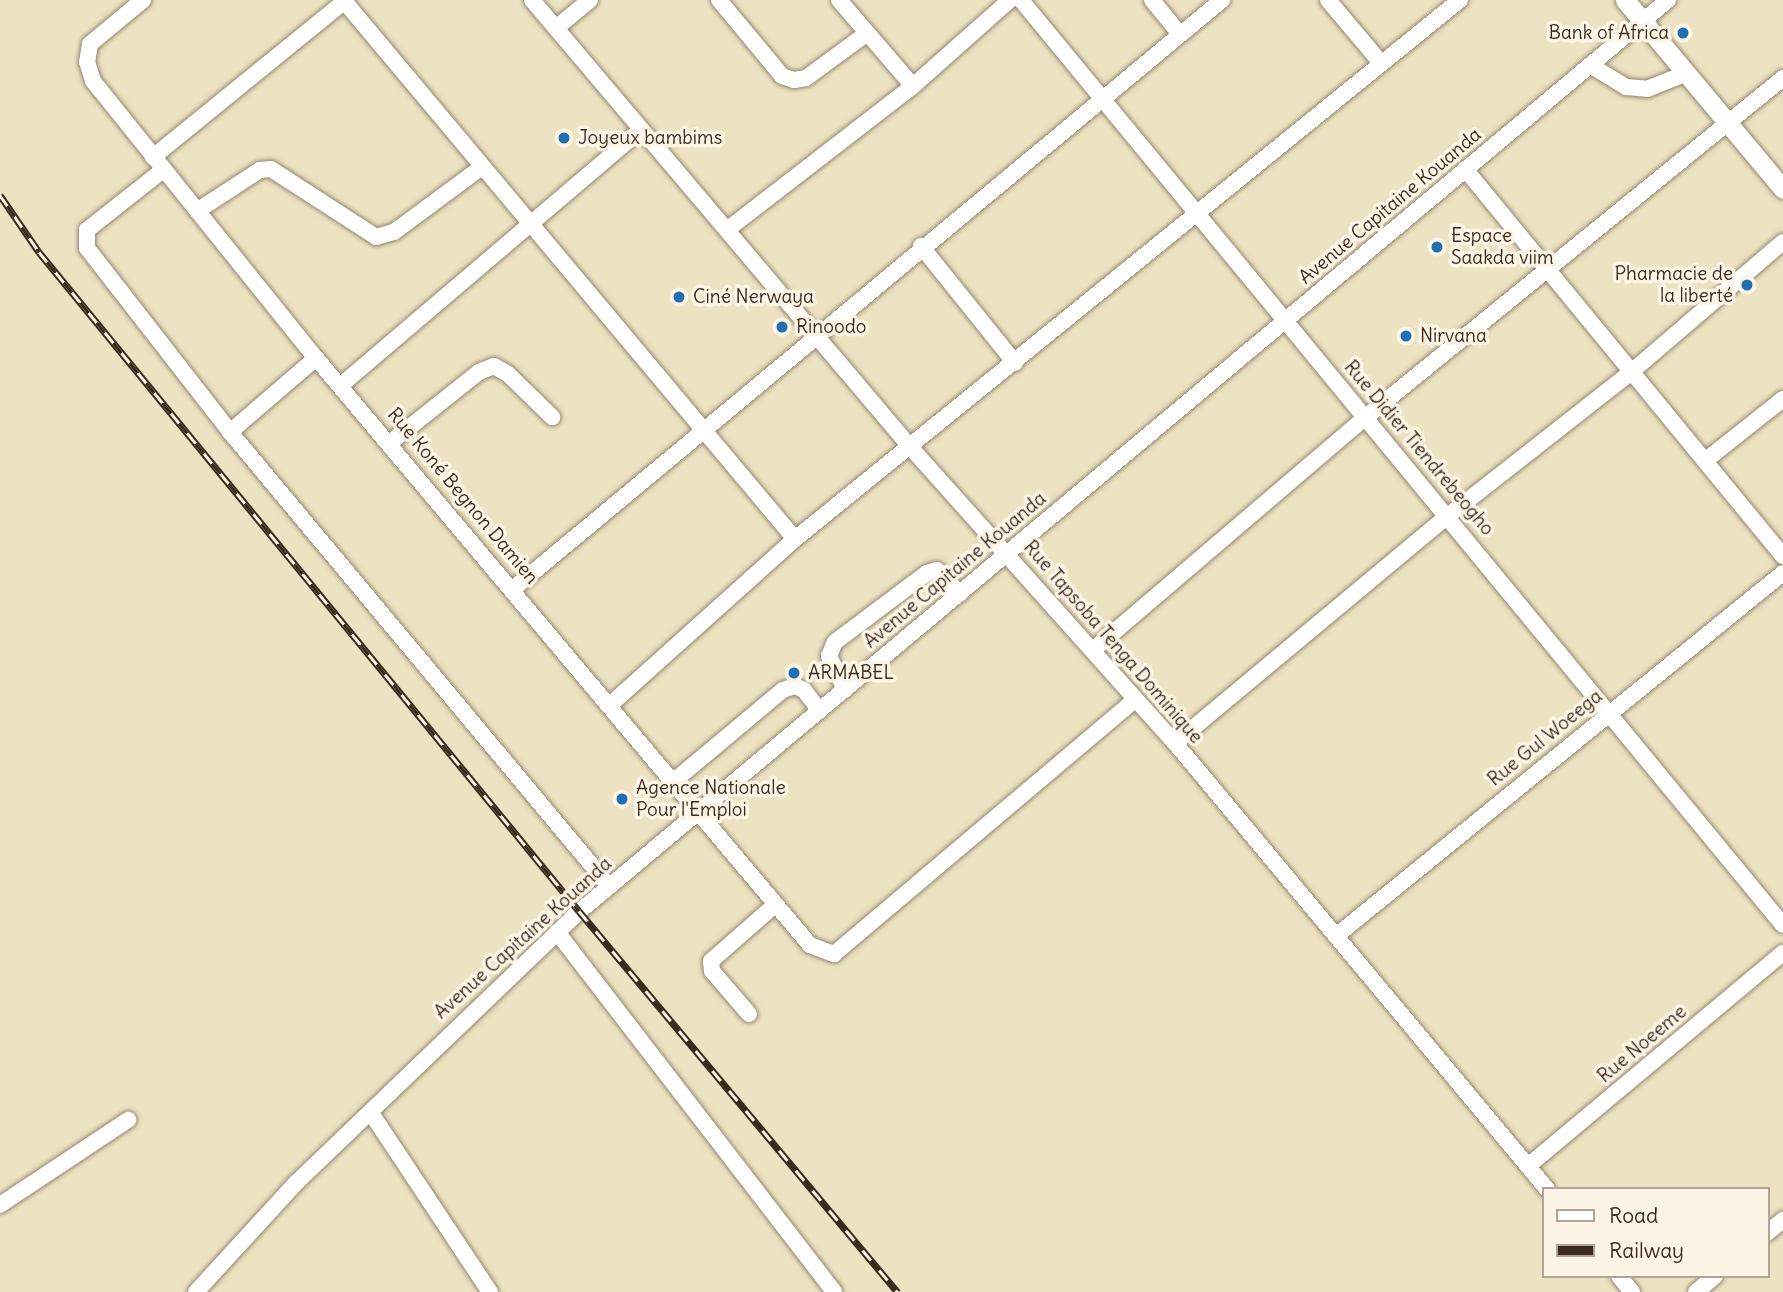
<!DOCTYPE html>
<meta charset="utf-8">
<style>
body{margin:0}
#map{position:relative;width:1783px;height:1292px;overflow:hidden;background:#ede2c1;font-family:Delius,sans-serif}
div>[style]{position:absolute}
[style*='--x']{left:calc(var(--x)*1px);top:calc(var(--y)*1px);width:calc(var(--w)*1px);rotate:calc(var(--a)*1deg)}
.roads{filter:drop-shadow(0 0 2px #948670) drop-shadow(0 0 2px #948670)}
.minor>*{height:16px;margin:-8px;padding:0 8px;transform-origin:8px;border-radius:8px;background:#fff}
.major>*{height:19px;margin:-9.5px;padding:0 9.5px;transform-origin:9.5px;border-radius:9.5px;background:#fff}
.rail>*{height:7px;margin-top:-3.5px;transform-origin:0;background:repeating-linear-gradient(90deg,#fcf5e5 0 13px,#3b2a1e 0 26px);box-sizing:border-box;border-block:2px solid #3b2a1e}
.dots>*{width:19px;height:19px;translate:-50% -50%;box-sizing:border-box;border:4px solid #fcf5e5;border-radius:50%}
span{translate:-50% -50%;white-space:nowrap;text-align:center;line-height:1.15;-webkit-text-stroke:7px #fcf5e5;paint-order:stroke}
.poi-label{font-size:19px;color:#3b2a1e}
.right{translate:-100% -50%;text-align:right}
.left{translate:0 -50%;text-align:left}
.street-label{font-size:19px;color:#3b2a1e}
.legend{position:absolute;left:1542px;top:1187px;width:228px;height:91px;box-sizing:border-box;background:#fcf5e5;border:2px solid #afa495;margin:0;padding:9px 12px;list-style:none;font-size:21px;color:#3b2a1e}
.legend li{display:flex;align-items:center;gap:14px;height:35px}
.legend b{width:35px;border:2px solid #afa495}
</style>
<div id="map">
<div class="roads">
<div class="minor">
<i style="--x:143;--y:0;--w:69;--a:140.3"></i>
<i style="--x:90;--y:44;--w:18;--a:99"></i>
<i style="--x:87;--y:62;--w:20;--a:72"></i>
<i style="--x:93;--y:81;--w:356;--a:51.2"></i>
<i style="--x:316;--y:358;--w:767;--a:49.92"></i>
<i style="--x:810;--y:945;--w:26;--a:21"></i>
<i style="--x:834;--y:954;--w:395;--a:-40.2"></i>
<i style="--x:532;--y:0;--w:588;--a:49.76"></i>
<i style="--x:912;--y:449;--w:394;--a:48.2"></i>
<i style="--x:1175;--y:743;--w:581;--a:50.17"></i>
<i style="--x:719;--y:0;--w:99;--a:50.3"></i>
<i style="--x:782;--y:76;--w:13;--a:18"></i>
<i style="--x:794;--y:80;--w:12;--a:-9"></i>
<i style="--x:806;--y:78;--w:74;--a:-36.3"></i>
<i style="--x:839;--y:0;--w:113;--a:49.3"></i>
<i style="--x:1021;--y:0;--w:1198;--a:50.52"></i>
<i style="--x:1152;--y:0;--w:43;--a:50.7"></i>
<i style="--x:1328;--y:0;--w:82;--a:49.9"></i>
<i style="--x:344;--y:1;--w:702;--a:50.03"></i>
<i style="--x:556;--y:28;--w:44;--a:-39.5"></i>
<i style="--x:1590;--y:65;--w:42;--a:31.4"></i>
<i style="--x:1626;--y:87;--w:21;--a:5"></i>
<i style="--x:1647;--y:89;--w:43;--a:-21.8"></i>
<i style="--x:153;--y:157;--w:249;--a:-39.1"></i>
<i style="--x:1465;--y:169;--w:501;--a:50.59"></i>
<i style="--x:163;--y:170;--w:97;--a:141.7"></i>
<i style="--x:87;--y:230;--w:18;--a:90"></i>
<i style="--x:87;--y:248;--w:233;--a:52.1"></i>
<i style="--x:230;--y:432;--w:591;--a:50.14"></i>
<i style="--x:197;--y:211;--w:75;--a:-33.1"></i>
<i style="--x:260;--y:170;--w:11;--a:-5"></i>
<i style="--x:271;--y:169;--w:125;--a:32.9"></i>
<i style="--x:376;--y:237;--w:19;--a:-16"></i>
<i style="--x:394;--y:232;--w:109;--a:-36.5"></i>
<i style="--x:728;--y:229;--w:234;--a:-37.7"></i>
<i style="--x:913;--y:86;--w:130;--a:-41.6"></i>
<i style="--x:921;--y:246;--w:150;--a:51.2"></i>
<i style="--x:340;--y:386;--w:395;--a:-40.4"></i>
<i style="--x:230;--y:432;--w:113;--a:-40.7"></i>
<i style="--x:391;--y:442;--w:112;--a:-38.5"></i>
<i style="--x:479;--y:372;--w:16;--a:-22"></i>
<i style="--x:494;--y:366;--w:16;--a:30"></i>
<i style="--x:508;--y:374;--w:62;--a:44.3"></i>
<i style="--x:1706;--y:460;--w:98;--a:-38.4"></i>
<i style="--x:513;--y:589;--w:922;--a:-39.72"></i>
<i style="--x:1093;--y:650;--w:360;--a:-40.5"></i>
<i style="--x:1367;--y:416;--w:536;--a:-39.09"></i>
<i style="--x:845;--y:690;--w:38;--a:-115"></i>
<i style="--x:829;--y:656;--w:15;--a:-67"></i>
<i style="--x:835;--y:642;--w:115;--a:-36.9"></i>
<i style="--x:927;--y:573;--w:10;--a:-17"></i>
<i style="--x:937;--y:570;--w:33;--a:46"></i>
<i style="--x:611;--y:704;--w:247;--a:-41.9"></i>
<i style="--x:795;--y:539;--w:856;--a:-39.03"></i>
<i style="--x:1175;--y:743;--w:356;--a:-39.8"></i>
<i style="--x:1449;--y:515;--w:230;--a:-38.1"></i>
<i style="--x:1630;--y:373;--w:201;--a:-40.6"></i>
<i style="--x:674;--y:781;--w:142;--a:-39.9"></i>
<i style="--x:783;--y:690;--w:13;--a:-18"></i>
<i style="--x:795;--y:686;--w:10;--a:24"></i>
<i style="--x:804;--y:690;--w:26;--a:53"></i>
<i style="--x:557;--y:932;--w:454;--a:52.4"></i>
<i style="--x:1336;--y:936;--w:576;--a:-39.08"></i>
<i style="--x:749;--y:1014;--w:57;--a:-130.7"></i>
<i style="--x:712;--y:971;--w:10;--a:-96"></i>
<i style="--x:711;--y:961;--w:86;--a:-41.2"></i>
<i style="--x:371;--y:1113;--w:215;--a:56.4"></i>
<i style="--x:1528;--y:1166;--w:332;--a:-39.9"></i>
<i style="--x:0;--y:1205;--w:154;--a:-33.6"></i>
<i style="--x:1767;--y:1233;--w:21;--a:-39"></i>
<i style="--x:1619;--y:1276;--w:21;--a:51"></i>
<i style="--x:196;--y:1292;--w:148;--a:-47.5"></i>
<i style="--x:296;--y:1183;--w:385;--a:-43.8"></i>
<i style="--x:574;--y:916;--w:1427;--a:-39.94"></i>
<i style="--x:1696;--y:1292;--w:25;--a:-40"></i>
</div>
<div class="major">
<i style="--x:1625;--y:0;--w:246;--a:50.1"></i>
</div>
</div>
<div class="rail">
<i style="--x:0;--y:195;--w:69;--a:55.6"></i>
<i style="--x:39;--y:252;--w:852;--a:50.67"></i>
<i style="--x:579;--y:911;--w:497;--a:50.1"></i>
</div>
<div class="dots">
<i style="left:1683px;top:33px;background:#1f6fb2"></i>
<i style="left:564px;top:138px;background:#1f6fb2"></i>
<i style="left:1437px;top:247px;background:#1f6fb2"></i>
<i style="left:1747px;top:285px;background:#1f6fb2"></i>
<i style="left:679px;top:297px;background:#1f6fb2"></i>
<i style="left:782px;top:327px;background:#1f6fb2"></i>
<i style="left:1406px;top:336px;background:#1f6fb2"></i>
<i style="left:794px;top:673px;background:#1f6fb2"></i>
<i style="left:622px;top:799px;background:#1f6fb2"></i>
</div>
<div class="poi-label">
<span class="right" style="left:1669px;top:33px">Bank of Africa</span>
<span class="left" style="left:578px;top:138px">Joyeux bambims</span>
<span class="left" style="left:1451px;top:247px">Espace<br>Saakda viim</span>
<span class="right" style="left:1733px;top:285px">Pharmacie de<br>la liberté</span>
<span class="left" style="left:693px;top:297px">Ciné Nerwaya</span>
<span class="left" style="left:796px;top:327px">Rinoodo</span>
<span class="left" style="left:1420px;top:336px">Nirvana</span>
<span class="left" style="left:808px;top:673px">ARMABEL</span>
<span class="left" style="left:636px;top:799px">Agence Nationale<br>Pour l'Emploi</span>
</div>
<div class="street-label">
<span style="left:1390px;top:206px;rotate:-40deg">Avenue Capitaine Kouanda</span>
<span style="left:1419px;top:448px;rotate:50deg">Rue Didier Tiendrebeogho</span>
<span style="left:463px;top:496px;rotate:50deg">Rue Koné Begnon Damien</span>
<span style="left:955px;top:570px;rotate:-40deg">Avenue Capitaine Kouanda</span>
<span style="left:1113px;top:642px;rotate:49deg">Rue Tapsoba Tenga Dominique</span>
<span style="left:1545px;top:738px;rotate:-39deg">Rue Gul Woeega</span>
<span style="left:523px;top:938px;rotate:-42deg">Avenue Capitaine Kouanda</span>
<span style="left:1642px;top:1044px;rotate:-40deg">Rue Noeeme</span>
</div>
<ul class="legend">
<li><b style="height:9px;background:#fff"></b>Road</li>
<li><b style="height:9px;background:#3b2a1e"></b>Railway</li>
</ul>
</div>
